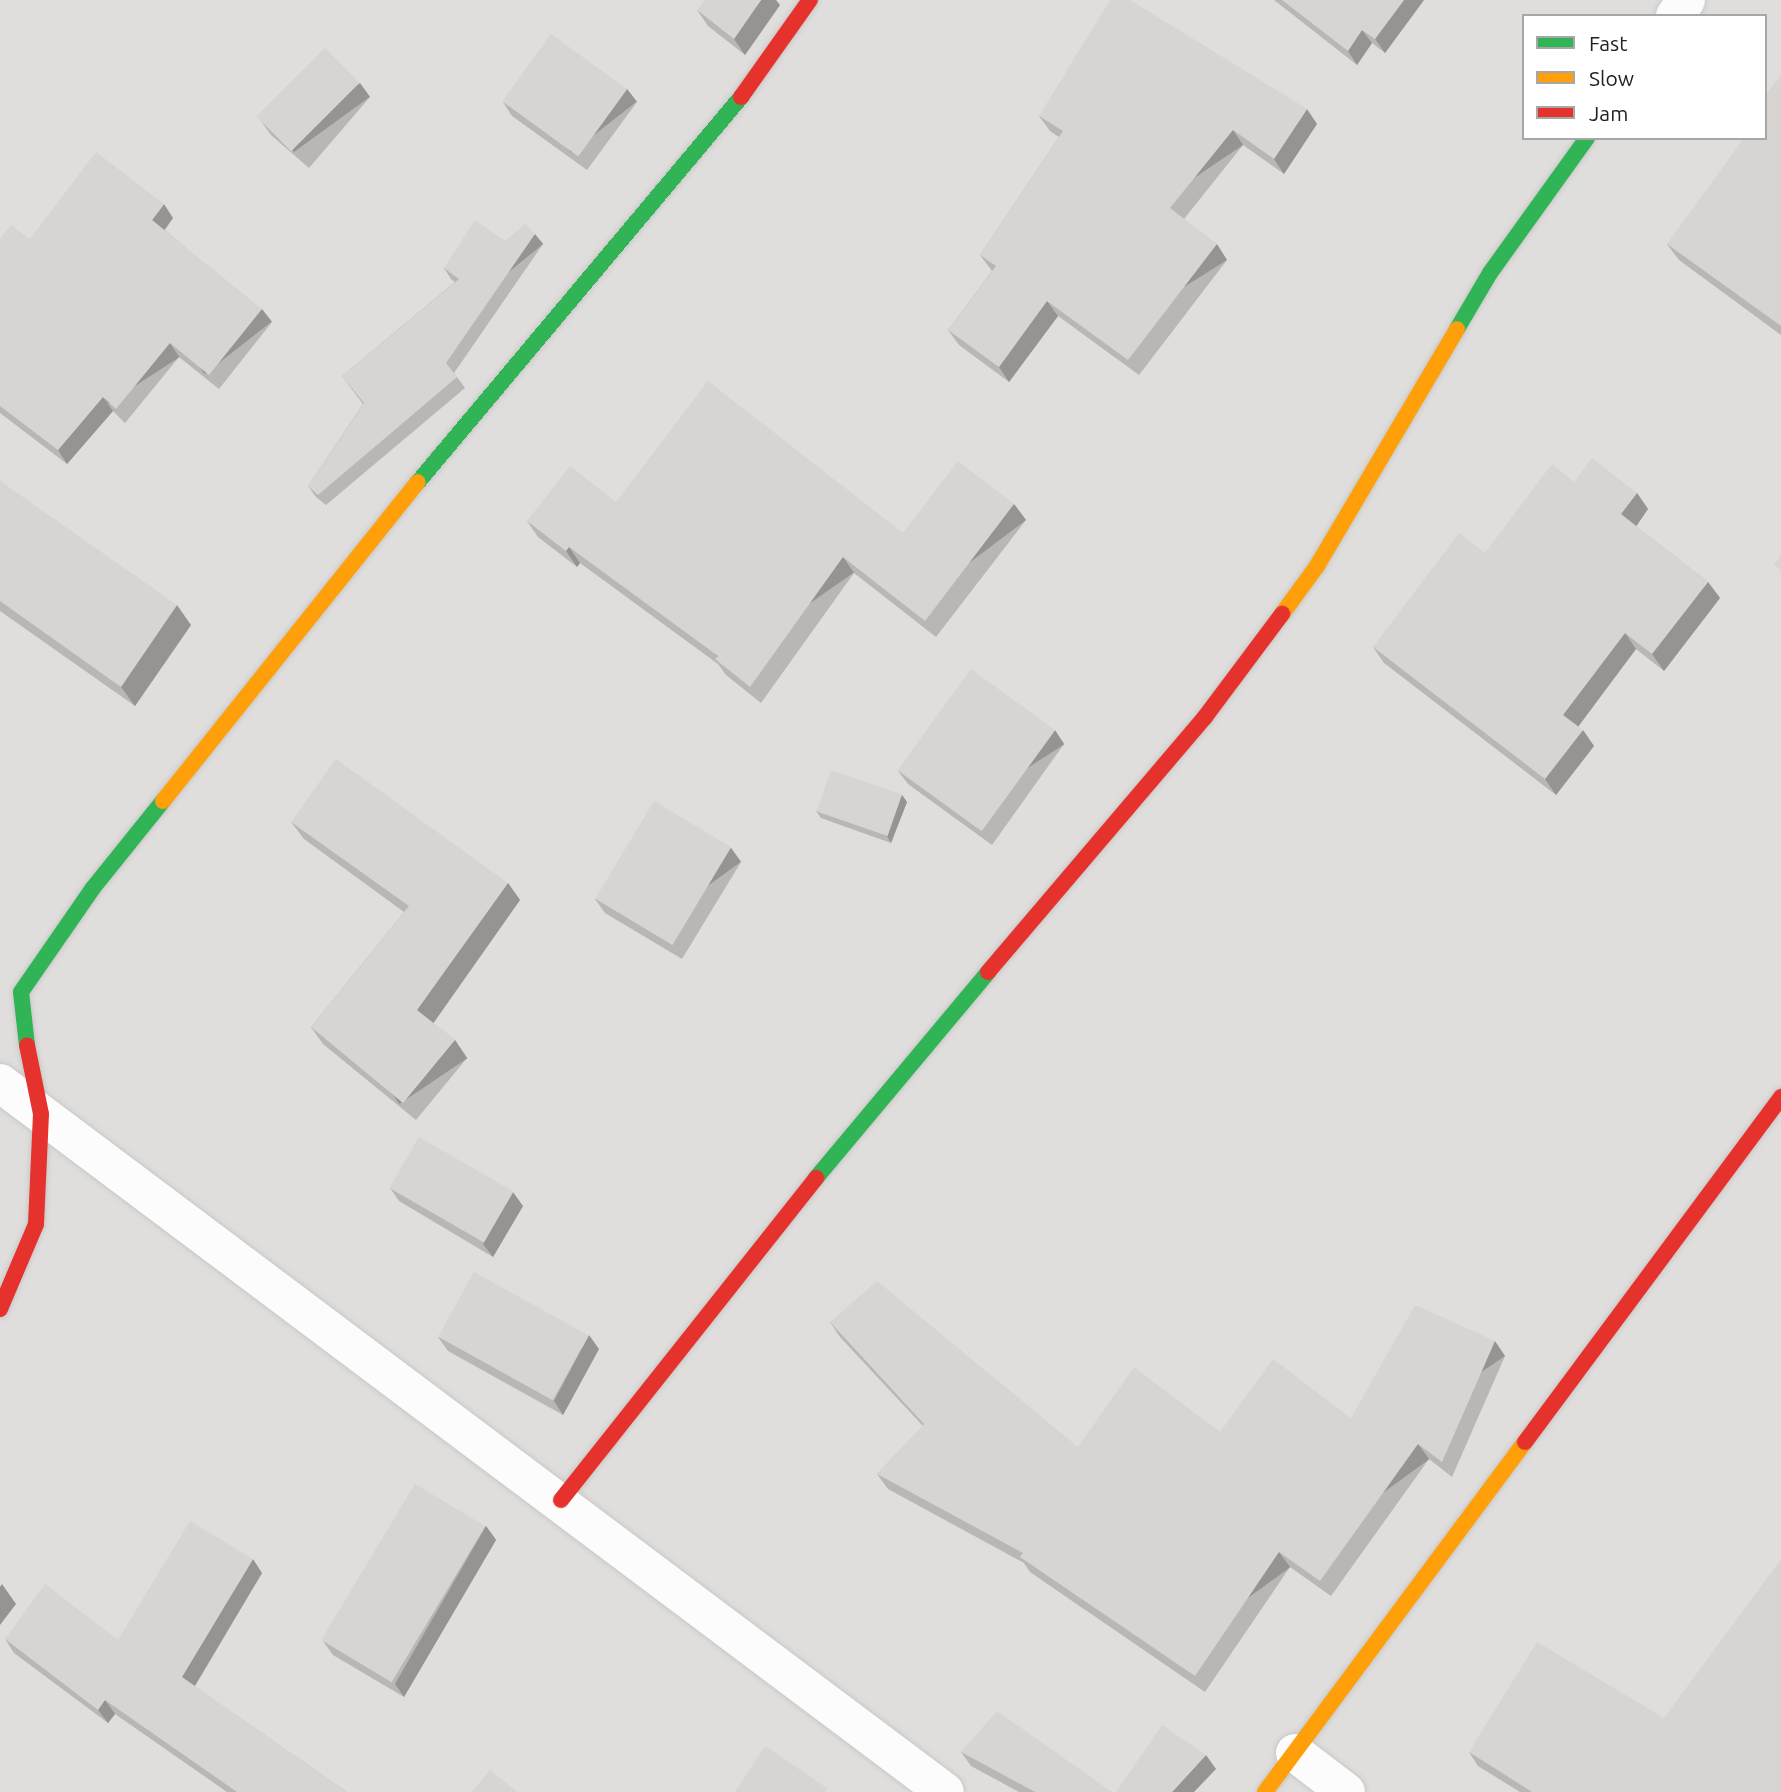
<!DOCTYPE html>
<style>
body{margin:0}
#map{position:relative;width:1781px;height:1792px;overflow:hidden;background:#f0eeeb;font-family:Ubuntu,sans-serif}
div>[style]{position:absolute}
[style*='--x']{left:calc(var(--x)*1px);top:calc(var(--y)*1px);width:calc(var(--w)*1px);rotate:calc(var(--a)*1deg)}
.residential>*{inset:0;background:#dfdedc}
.roads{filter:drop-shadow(0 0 2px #c9c8c7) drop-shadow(0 0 2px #c9c8c7)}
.street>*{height:38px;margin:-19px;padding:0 19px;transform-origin:19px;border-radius:19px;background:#fdfcfc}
.fast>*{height:16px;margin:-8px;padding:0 8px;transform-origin:8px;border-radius:8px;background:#30b455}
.slow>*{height:16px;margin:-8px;padding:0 8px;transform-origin:8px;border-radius:8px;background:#ff9f0a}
.jam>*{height:16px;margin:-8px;padding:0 8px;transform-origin:8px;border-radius:8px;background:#e5322d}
.wall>*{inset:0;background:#b9b6b5}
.shaded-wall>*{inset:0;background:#969493;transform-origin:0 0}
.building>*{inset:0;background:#d7d4d2;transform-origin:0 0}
span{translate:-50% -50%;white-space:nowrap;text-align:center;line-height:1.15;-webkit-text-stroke:5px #fff;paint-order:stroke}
.legend{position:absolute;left:1522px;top:14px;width:245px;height:126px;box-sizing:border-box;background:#fff;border:2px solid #a7a7a7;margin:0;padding:9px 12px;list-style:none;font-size:21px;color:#222}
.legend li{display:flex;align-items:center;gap:14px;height:35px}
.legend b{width:35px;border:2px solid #a7a7a7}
</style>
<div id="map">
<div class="residential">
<i style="clip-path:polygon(evenodd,0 0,1781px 0,1781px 1792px,0 1792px,0 0,1524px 16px,1765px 16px,1765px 138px,1524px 138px,1524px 16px)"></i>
</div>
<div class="roads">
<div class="street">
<i style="--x:1675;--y:16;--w:19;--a:-55"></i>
<i style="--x:0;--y:1083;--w:1181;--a:36.88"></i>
<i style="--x:1295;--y:1753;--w:64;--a:37.4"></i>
</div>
<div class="fast">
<i style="--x:1457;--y:329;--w:65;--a:-59.5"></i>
<i style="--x:1490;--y:273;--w:166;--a:-54.3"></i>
<i style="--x:418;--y:482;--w:503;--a:-50"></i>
<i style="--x:27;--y:1045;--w:53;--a:-96.5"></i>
<i style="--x:21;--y:992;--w:126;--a:-55.3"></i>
<i style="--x:93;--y:888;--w:112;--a:-51.2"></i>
<i style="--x:816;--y:1178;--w:268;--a:-50.1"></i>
</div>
<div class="slow">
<i style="--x:1282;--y:614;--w:59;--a:-53.9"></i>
<i style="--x:1317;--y:566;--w:275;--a:-59.4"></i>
<i style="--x:163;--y:801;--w:408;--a:-51.4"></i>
<i style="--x:1265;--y:1792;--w:436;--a:-53.4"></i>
</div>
<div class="jam">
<i style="--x:741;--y:97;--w:119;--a:-54.6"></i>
<i style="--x:988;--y:972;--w:335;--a:-49.6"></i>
<i style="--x:1205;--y:717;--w:129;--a:-53.2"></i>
<i style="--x:0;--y:1309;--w:92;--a:-67"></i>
<i style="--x:36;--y:1224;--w:110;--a:-87.4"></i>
<i style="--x:41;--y:1114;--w:70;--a:-101.5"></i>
<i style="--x:1525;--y:1442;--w:430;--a:-53.4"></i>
<i style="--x:561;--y:1500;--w:411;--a:-51.6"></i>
</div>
</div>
<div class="wall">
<i style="clip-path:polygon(1274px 0,1424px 0,1385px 53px,1372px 43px,1357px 65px)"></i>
<i style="clip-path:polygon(780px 5px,745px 55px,708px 26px,697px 10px)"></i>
<i style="clip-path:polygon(1781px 75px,1781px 335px,1679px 260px,1667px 244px,1765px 138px)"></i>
<i style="clip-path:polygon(627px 89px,637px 102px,587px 170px,512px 116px,503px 102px)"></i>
<i style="clip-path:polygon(370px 97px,309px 168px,271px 135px,261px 121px)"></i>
<i style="clip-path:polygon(1039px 116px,1317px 124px,1284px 174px,1243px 145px,1184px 219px,1227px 260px,1139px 375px,1058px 316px,1009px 382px,959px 345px,948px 330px,992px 271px,980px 255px,1059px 137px,1050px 131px)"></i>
<i style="clip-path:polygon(173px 218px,165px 230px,272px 322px,219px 389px,179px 357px,125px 423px,113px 411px,67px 464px,0 413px,0 239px,30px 239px)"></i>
<i style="clip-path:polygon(505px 241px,543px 244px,454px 373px,465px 388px,326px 505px,316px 497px,308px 486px,363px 404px,342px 376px,455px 282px,451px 279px,444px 268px)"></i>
<i style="clip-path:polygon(0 481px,191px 625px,135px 706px,0 611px)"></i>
<i style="clip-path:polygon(1574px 482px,1637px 493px,1648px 509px,1636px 526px,1708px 582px,1720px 598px,1664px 671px,1636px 649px,1578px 726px,1594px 746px,1556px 795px,1384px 663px,1373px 647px,1485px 553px)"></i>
<i style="clip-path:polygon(616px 502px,903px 533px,1014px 504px,1026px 520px,936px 637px,854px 573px,761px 703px,726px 675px,718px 664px,580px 563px,577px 567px,538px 537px,527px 521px)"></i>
<i style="clip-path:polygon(1064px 744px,992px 845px,908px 784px,898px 771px)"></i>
<i style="clip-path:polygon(902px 795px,907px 802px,891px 843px,821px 818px,816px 811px)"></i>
<i style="clip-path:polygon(291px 822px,508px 883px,520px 900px,433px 1023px,455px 1040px,467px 1058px,416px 1120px,323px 1044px,311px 1027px,404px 912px,304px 839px)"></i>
<i style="clip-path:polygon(731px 848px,741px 862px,682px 959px,605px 913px,595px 899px)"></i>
<i style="clip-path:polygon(390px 1188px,523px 1206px,493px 1257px,399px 1201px)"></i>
<i style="clip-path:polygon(830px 1322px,1078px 1447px,1351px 1418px,1505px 1356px,1452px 1477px,1429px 1459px,1331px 1596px,1290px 1567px,1205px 1692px,1030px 1572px,1024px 1563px,888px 1489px,877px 1474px,923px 1426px,840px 1337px)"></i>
<i style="clip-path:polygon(438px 1337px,599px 1349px,563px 1415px,448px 1351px)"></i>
<i style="clip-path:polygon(486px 1526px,496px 1540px,404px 1697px,333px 1655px,323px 1641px)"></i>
<i style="clip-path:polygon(262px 1573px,194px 1686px,347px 1792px,227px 1792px,115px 1714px,108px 1723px,14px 1653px,5px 1639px,118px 1640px)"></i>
<i style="clip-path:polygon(1664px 1718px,1781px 1792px,1520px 1792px,1478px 1766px,1469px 1752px)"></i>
<i style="clip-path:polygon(961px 1752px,1112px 1792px,1019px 1792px,971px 1766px)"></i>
</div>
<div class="shaded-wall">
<i style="clip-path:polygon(761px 0,776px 0,780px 5px,745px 55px,734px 39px)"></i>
<i style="clip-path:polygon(1404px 0,1424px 0,1385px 53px,1375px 39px)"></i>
<i style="clip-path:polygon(1362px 30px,1372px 43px,1357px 65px,1348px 51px)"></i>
<i style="left:360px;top:83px;width:17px;height:94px;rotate:54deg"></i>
<i style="left:627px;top:89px;width:16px;height:83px;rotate:52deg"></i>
<i style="clip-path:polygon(1307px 109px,1317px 124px,1284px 174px,1274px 159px)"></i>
<i style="left:1233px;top:130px;width:18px;height:100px;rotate:56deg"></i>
<i style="clip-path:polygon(164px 204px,173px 218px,162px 233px,152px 220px)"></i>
<i style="left:535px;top:234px;width:13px;height:157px;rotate:51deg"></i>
<i style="left:1217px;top:244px;width:19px;height:146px;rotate:58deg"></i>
<i style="clip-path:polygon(1047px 301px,1058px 316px,1009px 382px,999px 367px)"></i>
<i style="left:262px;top:309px;width:16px;height:85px;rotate:52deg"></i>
<i style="left:170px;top:343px;width:17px;height:85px;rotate:57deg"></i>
<i style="clip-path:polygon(103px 397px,113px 411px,67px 464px,58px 450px)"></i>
<i style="clip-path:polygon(1637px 493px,1648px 509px,1633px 531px,1621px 514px)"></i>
<i style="left:1014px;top:504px;width:20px;height:147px;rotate:53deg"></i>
<i style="clip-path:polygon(569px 547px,580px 563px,577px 567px,566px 551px)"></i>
<i style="left:843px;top:557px;width:19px;height:160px;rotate:55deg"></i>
<i style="clip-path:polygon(1708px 582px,1720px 598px,1664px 671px,1652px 654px)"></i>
<i style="clip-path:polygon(177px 605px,191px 625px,135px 706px,121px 687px)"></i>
<i style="clip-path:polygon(1625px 633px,1636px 649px,1575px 731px,1563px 715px)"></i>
<i style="left:1055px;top:730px;width:17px;height:125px;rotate:57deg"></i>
<i style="clip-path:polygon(1583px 730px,1594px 746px,1556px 795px,1545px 779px)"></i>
<i style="clip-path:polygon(902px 795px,907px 802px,891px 843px,887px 836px)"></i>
<i style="left:731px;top:848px;width:17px;height:114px;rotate:54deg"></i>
<i style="clip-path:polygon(508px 883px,520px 900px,430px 1028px,417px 1010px)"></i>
<i style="left:455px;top:1040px;width:22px;height:82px;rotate:56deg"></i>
<i style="clip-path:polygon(513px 1192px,523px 1206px,493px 1257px,483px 1244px)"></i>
<i style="clip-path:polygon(589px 1335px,599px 1349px,563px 1415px,554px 1401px)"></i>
<i style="left:1495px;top:1341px;width:18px;height:132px;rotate:56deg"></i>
<i style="left:1418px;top:1444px;width:19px;height:168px;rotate:54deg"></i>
<i style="clip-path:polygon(486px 1526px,496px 1540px,404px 1697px,395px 1684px)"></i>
<i style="left:1279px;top:1552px;width:19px;height:150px;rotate:54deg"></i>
<i style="clip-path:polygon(253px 1559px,262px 1573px,192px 1691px,182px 1677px)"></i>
<i style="clip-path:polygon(2px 1584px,16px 1604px,0 1625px,0 1587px)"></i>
<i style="clip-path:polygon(105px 1700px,115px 1714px,108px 1723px,98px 1710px)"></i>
<i style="clip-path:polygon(1206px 1755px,1216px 1769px,1194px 1792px,1172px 1792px)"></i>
</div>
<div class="building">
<i style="clip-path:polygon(705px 0,761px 0,734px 39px,697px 10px)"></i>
<i style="clip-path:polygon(1110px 0,1130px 0,1307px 109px,1274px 159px,1233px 130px,1170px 208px,1217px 244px,1128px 360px,1047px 301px,999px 367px,948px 330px,996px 266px,980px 255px,1063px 131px,1039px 116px)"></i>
<i style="clip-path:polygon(1282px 0,1404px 0,1375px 39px,1362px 30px,1348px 51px)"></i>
<i style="left:551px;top:34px;width:94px;height:83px;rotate:36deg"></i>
<i style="left:325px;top:48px;width:49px;height:97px;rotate:45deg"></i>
<i style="clip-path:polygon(1781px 75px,1781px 326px,1667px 244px,1744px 138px,1765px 138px,1765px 95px)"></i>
<i style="clip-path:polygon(96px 152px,164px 204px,152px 220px,262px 309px,209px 375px,170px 343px,116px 409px,103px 397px,58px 450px,0 406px,0 239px,11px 225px,30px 239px)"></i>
<i style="clip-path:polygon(475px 220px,505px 241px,525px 224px,535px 234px,446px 363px,457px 377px,318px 495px,308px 486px,364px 403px,342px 376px,459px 279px,444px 268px)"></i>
<i style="clip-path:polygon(708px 381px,903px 533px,958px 461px,1014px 504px,925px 621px,843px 557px,750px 687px,715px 659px,718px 656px,569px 547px,566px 551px,527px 521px,570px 466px,616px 502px)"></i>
<i style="clip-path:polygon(1592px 458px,1637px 493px,1621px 514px,1708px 582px,1652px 654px,1625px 633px,1563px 715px,1583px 730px,1545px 779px,1373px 647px,1459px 533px,1485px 553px,1552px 464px,1574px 482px)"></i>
<i style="clip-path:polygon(0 481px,177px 605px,121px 687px,0 601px)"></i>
<i style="clip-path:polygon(1781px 555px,1781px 570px,1774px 564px)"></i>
<i style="left:971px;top:669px;width:104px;height:125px;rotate:36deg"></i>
<i style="clip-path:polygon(336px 759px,508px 883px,417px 1010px,455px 1040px,403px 1103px,311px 1027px,409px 906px,291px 822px)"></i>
<i style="left:831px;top:770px;width:75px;height:44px;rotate:19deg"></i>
<i style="left:654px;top:801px;width:90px;height:114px;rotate:31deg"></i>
<i style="left:419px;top:1137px;width:109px;height:59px;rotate:30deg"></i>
<i style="left:474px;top:1272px;width:131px;height:74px;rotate:29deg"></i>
<i style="clip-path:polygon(877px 1281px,1078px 1447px,1134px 1367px,1220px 1432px,1273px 1359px,1351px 1418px,1415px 1305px,1495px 1341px,1442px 1462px,1418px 1444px,1320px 1581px,1279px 1552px,1195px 1676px,1020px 1557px,1023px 1553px,877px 1474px,924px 1424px,830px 1322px)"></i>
<i style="left:415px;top:1484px;width:82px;height:182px;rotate:31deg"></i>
<i style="clip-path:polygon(190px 1521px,253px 1559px,182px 1677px,347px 1792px,237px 1792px,105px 1700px,98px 1710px,5px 1639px,45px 1584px,118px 1640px)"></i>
<i style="clip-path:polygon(1781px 1559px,1781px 1792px,1532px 1792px,1469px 1752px,1537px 1642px,1664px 1718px)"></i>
<i style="clip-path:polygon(997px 1711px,1112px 1792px,1035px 1792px,961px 1752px)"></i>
<i style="clip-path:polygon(1162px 1725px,1206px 1755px,1172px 1792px,1116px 1792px)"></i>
<i style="clip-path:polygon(765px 1746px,827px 1788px,825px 1792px,735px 1792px)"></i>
<i style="clip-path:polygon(490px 1770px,517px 1792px,472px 1792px)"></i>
</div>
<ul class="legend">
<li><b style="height:9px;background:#30b455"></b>Fast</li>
<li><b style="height:9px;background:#ff9f0a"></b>Slow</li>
<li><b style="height:9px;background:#e5322d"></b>Jam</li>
</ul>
</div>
